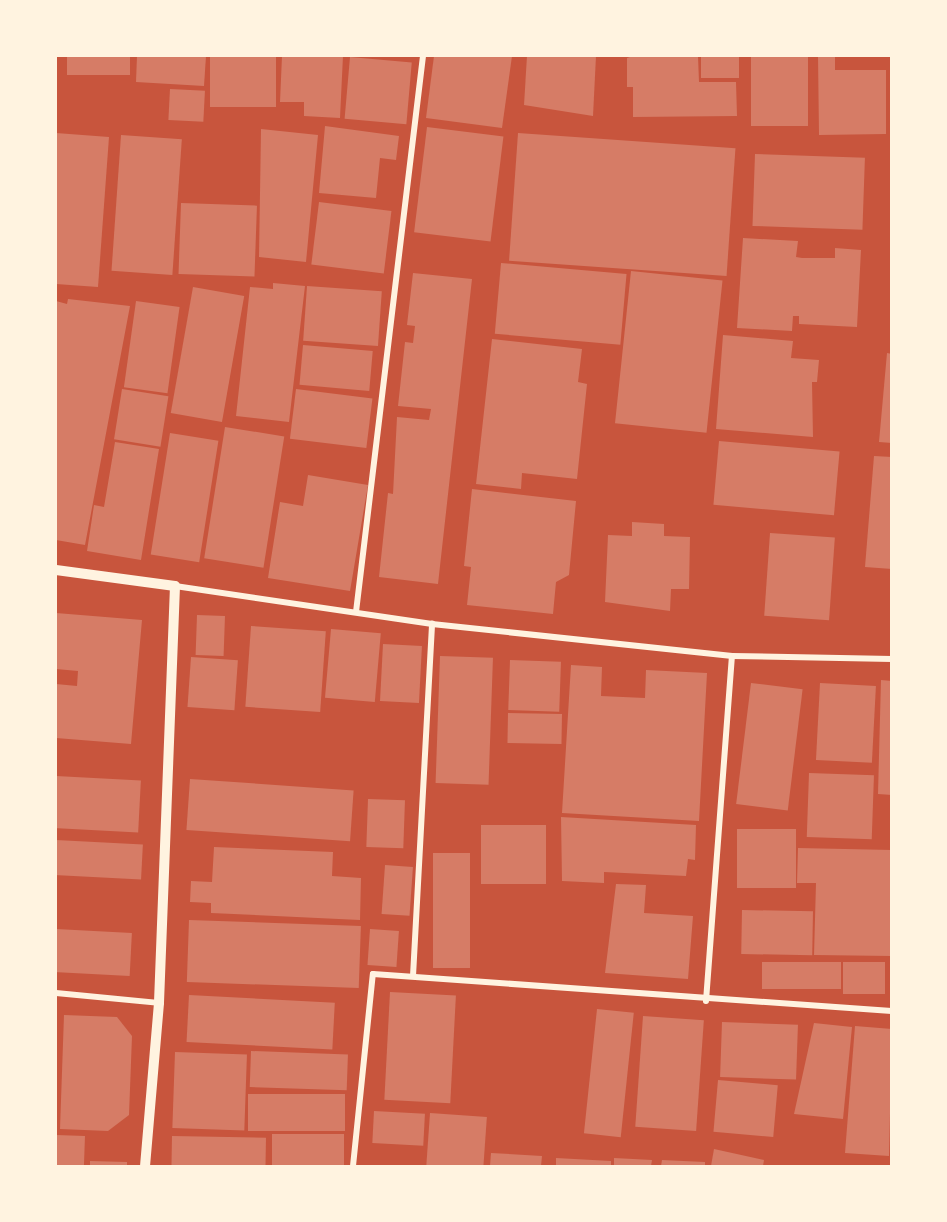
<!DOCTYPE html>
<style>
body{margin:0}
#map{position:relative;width:947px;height:1222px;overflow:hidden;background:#c8553d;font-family:Karla,sans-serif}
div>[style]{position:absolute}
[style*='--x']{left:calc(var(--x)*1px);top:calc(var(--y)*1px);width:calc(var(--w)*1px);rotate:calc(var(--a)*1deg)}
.building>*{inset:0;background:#d67c66;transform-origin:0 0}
.minor>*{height:6px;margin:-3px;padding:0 3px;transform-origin:3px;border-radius:3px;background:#fff3e0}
.tertiary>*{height:10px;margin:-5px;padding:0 5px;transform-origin:5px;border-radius:5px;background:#fff3e0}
span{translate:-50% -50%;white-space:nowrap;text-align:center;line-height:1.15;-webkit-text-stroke:4.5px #fff3e0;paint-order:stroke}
.frame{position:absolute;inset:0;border:57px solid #fff3e0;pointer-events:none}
</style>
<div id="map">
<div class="building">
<i style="left:67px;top:56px;width:63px;height:19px"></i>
<i style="clip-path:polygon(137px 56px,206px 56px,204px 86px,136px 82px)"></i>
<i style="left:210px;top:56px;width:66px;height:51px"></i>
<i style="clip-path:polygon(282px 56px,343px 56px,340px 118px,304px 116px,304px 102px,280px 102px)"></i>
<i style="clip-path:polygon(434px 56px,512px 56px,502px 128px,426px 118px)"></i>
<i style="clip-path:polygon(527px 56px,596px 56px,593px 116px,524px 105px)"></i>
<i style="clip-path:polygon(633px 56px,698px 56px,699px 82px,736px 82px,737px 116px,633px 117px,633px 87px,627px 87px,627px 58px)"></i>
<i style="left:701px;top:56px;width:38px;height:22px"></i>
<i style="left:751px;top:56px;width:57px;height:70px"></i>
<i style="clip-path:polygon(818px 56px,835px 56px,835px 70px,886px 70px,886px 134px,819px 135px)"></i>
<i style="left:350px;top:57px;width:62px;height:62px;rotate:5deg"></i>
<i style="left:170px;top:89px;width:35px;height:31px;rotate:3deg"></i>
<i style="clip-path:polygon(325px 126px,399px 136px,396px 160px,380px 158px,376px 198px,319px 193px)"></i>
<i style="left:427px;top:127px;width:77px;height:106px;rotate:7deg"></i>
<i style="clip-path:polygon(261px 129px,318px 135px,306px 262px,259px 257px)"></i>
<i style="clip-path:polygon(56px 133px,109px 137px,98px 287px,56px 284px)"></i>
<i style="left:518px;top:133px;width:218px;height:128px;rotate:4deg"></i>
<i style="left:121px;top:135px;width:61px;height:136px;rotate:4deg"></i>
<i style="left:755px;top:154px;width:110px;height:72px;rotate:2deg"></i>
<i style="left:319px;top:202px;width:73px;height:63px;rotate:7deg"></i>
<i style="left:181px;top:203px;width:76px;height:71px;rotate:2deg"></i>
<i style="clip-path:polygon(743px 238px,798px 241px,796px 257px,802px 258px,835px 258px,835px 248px,861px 250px,857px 327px,799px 324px,799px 316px,793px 316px,792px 331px,737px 328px)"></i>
<i style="left:501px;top:263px;width:126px;height:71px;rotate:5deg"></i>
<i style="left:631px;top:271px;width:92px;height:153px;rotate:6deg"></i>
<i style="clip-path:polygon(413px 273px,472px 279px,438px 584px,379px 577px,388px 493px,393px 494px,397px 417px,429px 420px,431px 409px,398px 406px,405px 342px,413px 343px,415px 326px,407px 325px)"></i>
<i style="clip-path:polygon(273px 283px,305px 286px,289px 422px,236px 416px,250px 287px,273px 289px)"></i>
<i style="left:307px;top:286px;width:75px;height:55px;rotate:4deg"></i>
<i style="left:193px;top:287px;width:52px;height:128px;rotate:10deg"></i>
<i style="clip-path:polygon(68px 299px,130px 306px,85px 545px,56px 540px,56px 301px,67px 304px)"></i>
<i style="left:136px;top:301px;width:44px;height:87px;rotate:8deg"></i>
<i style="clip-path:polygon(723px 335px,793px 341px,791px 358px,819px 360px,817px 382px,812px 382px,813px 437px,716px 429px)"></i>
<i style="clip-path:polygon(492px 339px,582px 349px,578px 382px,587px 384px,577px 479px,522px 473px,521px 489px,476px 484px)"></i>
<i style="left:303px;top:345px;width:70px;height:40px;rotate:5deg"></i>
<i style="clip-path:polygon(887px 353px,892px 354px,892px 443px,879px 442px)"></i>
<i style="left:122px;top:389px;width:47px;height:51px;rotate:9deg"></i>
<i style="left:296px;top:389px;width:77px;height:50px;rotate:7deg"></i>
<i style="left:225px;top:427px;width:60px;height:133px;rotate:9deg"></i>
<i style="left:170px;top:433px;width:49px;height:123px;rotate:9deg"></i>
<i style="left:719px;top:441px;width:121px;height:64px;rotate:5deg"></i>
<i style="clip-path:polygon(115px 442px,159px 449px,141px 560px,87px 551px,94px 505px,104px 507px)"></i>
<i style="clip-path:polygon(874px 456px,892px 457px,892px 569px,865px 567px)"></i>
<i style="clip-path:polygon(308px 475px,368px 485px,350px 591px,268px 578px,280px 502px,303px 506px)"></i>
<i style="clip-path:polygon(472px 489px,576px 501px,569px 575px,556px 582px,553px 614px,467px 605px,471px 567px,464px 566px)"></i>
<i style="clip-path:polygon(632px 522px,664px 524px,664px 536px,690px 537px,689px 589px,671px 589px,670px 611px,605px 602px,608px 535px,632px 536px)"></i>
<i style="left:770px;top:533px;width:65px;height:83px;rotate:4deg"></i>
<i style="clip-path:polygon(56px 613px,142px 620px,131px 744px,56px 738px,56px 684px,77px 686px,78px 671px,56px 669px)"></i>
<i style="left:197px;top:615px;width:28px;height:40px;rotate:2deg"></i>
<i style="left:251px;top:626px;width:75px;height:81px;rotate:4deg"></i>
<i style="left:331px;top:629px;width:50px;height:69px;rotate:5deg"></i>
<i style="left:383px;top:644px;width:39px;height:57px;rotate:3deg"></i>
<i style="left:440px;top:656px;width:53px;height:127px;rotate:2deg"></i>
<i style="left:191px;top:657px;width:47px;height:50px;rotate:4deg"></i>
<i style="left:510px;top:660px;width:51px;height:50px;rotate:2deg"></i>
<i style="clip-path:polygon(571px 665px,602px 667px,601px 696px,645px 698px,646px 670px,707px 673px,699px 821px,562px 813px)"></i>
<i style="clip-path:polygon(881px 680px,892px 681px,892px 795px,878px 794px)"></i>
<i style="left:751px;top:683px;width:52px;height:122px;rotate:7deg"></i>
<i style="left:820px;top:683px;width:56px;height:77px;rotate:3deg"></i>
<i style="left:508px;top:713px;width:54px;height:30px;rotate:1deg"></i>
<i style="left:809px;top:773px;width:65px;height:64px;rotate:2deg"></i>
<i style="left:56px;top:776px;width:85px;height:52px;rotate:3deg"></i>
<i style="left:190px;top:779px;width:164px;height:51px;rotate:4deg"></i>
<i style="left:368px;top:799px;width:37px;height:48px;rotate:2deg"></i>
<i style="clip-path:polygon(561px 817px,696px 825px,695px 860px,688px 859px,686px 876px,604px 872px,604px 883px,562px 881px)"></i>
<i style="left:481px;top:825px;width:65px;height:59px"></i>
<i style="left:737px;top:829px;width:59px;height:59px"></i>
<i style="left:56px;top:840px;width:87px;height:35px;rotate:3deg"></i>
<i style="clip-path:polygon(214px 847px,333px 852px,332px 876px,361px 878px,360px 920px,211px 913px,211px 903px,190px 902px,191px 881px,212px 882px)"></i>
<i style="clip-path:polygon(798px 848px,892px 850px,891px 956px,814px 955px,816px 883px,797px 883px)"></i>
<i style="left:433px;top:853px;width:37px;height:115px"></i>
<i style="left:385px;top:865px;width:28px;height:49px;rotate:4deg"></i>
<i style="clip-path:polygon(616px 884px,646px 885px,644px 913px,693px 916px,688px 979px,605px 973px)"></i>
<i style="left:742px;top:910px;width:71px;height:44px;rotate:1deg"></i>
<i style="left:189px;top:920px;width:172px;height:62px;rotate:2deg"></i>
<i style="left:56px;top:929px;width:76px;height:43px;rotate:3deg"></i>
<i style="left:370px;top:929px;width:29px;height:36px;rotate:4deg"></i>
<i style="left:762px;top:962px;width:79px;height:27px"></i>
<i style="left:843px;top:962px;width:42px;height:32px"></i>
<i style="left:390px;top:992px;width:66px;height:108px;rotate:3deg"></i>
<i style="left:189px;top:995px;width:146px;height:47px;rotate:3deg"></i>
<i style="left:597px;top:1009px;width:37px;height:125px;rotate:6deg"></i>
<i style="clip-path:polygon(64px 1015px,117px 1017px,132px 1036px,129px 1115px,108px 1131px,60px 1129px)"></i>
<i style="left:643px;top:1016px;width:61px;height:111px;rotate:4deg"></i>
<i style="left:722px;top:1022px;width:76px;height:55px;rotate:2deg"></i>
<i style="clip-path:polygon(814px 1023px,852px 1027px,843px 1119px,794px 1114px)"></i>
<i style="clip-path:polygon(855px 1026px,892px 1029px,889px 1156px,845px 1153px)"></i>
<i style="left:251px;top:1051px;width:97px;height:36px;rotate:2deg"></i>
<i style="left:175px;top:1052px;width:72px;height:76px;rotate:2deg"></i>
<i style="left:718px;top:1080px;width:60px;height:52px;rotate:5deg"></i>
<i style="left:248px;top:1094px;width:97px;height:37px"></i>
<i style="left:374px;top:1111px;width:51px;height:32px;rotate:3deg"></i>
<i style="left:430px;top:1113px;width:57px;height:53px;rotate:4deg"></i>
<i style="left:272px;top:1134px;width:72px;height:32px"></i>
<i style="left:56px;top:1135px;width:29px;height:31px;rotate:2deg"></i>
<i style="left:172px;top:1136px;width:94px;height:30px;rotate:1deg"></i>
<i style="clip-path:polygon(714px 1149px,764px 1160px,763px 1166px,711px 1166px)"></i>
<i style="clip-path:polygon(491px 1153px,542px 1156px,541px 1166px,490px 1166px)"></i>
<i style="clip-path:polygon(556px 1158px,611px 1161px,611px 1166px,556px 1166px)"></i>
<i style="clip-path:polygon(614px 1158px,652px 1160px,651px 1166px,614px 1166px)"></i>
<i style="clip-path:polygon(662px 1160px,705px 1162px,705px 1166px,661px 1166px)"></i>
<i style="clip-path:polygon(90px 1161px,127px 1162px,127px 1166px,90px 1166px)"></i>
</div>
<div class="minor">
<i style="--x:175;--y:586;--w:260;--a:8.4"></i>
<i style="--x:432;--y:624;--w:302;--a:6.1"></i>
<i style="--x:732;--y:656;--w:160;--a:1.1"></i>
<i style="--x:356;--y:612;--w:560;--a:-83.13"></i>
<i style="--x:413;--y:976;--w:353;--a:-86.9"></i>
<i style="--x:56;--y:993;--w:103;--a:5.5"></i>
<i style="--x:706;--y:1001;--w:346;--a:-85.7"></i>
<i style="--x:353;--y:1166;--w:193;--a:-84.1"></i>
<i style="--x:373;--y:974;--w:520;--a:4.08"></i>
</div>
<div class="tertiary">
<i style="--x:56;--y:570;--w:120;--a:7.7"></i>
<i style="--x:175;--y:586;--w:417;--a:92.2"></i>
<i style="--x:159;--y:1003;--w:164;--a:94.9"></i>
</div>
<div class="frame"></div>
</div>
